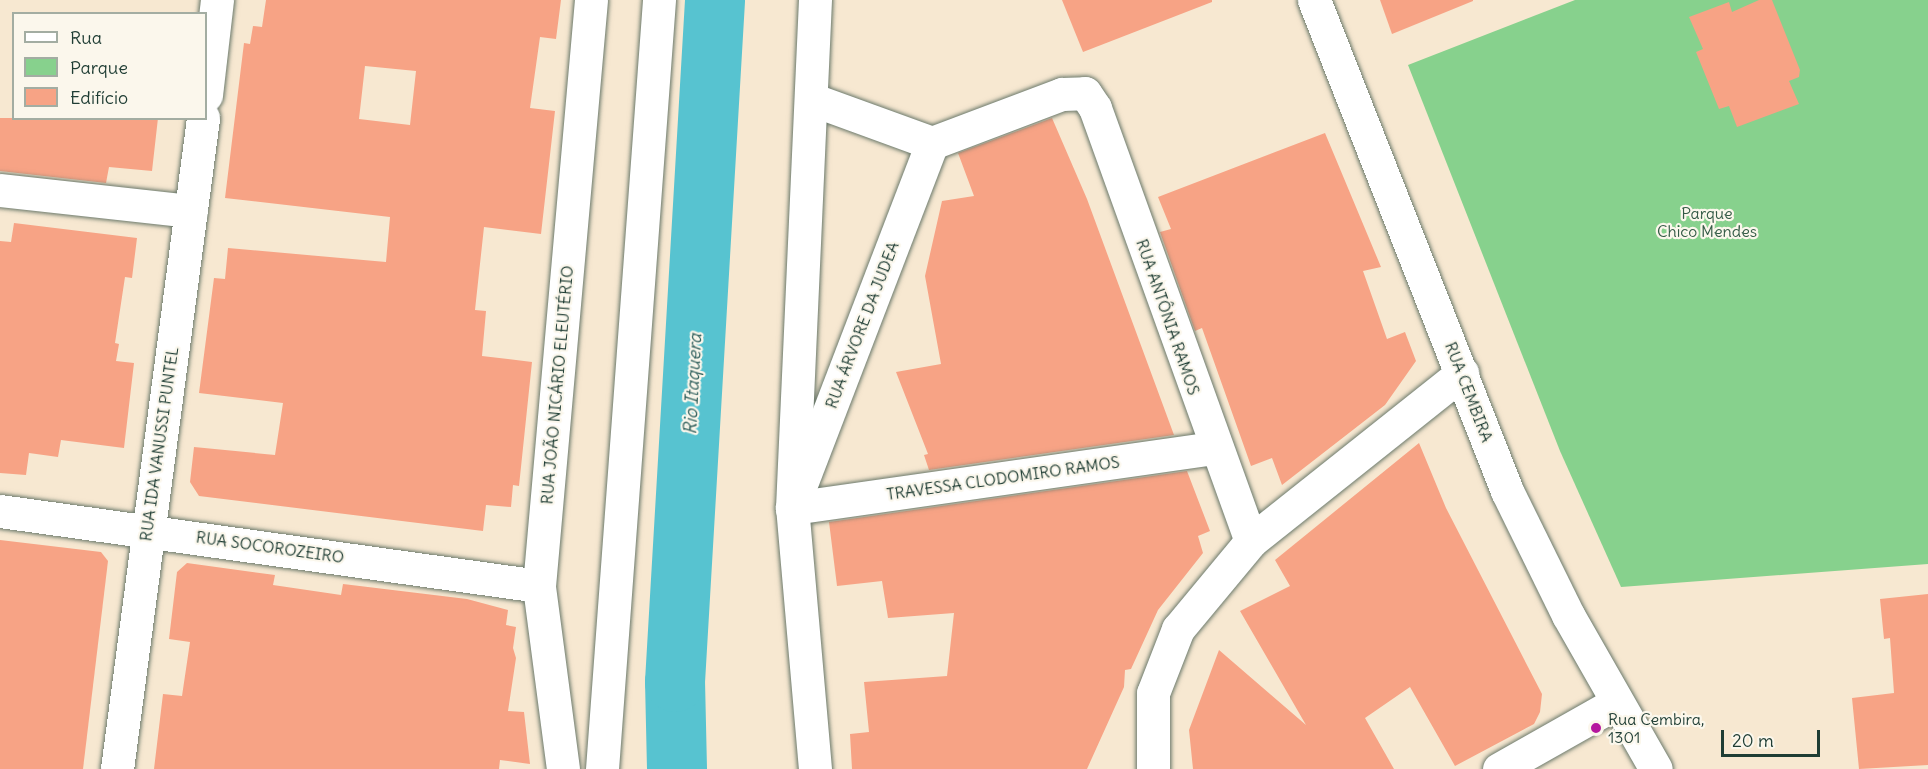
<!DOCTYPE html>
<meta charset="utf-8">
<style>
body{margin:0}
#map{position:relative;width:1928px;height:769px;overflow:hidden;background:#f7e8d1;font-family:Delius,sans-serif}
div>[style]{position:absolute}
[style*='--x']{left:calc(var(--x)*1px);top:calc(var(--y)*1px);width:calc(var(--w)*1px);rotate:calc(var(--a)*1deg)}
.green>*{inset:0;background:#87d18d}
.river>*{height:60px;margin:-30px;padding:0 30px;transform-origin:30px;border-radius:30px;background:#57c3d0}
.building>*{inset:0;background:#f7a385}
.roads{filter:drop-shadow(0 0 2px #6b796b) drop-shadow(0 0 2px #6b796b)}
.minor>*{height:33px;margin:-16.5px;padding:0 16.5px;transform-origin:16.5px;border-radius:16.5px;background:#fff}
.dots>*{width:16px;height:16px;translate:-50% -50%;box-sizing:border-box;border:3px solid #fbf7ec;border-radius:50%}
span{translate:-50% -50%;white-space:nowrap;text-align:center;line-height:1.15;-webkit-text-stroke:4.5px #fbf7ec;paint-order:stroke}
.park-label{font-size:16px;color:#345b46}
.street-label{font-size:16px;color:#1f3d34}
.poi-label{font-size:16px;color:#1f3d34}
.left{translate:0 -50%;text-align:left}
.water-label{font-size:18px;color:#2d5e5b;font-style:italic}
.legend{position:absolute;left:12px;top:12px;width:195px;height:108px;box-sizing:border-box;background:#fbf7ec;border:2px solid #a3ada2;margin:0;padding:8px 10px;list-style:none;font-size:18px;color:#1f3d34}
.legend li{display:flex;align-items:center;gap:12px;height:30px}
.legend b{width:30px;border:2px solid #a3ada2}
.scale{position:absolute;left:1721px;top:730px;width:99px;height:27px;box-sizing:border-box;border:3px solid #1f3d34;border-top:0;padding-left:8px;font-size:18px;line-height:21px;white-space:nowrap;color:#1f3d34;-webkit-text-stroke:4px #fbf7ec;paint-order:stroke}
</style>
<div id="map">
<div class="green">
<i style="clip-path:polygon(1575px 0,1928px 0,1928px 564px,1621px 587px,1560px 451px,1408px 65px)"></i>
</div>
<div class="river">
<i style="--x:677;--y:769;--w:87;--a:-91.3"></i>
<i style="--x:675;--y:682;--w:683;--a:-86.64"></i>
</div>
<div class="building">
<i style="clip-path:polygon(evenodd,266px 0,561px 0,556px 39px,540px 37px,530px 108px,555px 111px,541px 234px,484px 227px,475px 310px,486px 311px,482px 356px,532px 362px,519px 486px,513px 485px,511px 507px,486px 505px,483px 531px,199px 496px,190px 482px,194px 447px,275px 455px,283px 403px,199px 393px,214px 278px,225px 279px,228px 248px,386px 262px,390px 217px,225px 198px,244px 43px,250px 44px,253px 26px,262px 27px,266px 0,365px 66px,416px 71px,410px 125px,359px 119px,365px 66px)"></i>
<i style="clip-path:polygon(1062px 0,1212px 0,1212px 2px,1083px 52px)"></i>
<i style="clip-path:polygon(1380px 0,1473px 0,1473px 1px,1392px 34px)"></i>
<i style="clip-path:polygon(1759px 0,1772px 0,1800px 70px,1799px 77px,1789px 81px,1799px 104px,1737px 127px,1729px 106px,1719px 109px,1696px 52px,1703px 49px,1689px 17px,1729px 2px,1732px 12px)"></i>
<i style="clip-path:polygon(0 118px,158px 118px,152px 171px,109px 167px,106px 183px,0 171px)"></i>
<i style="clip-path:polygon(1052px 118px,1087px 199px,1174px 435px,929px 470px,924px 455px,928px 454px,896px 372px,941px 364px,925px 276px,942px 201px,974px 196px,958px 153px)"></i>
<i style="clip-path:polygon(1325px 133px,1381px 267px,1363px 271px,1387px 339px,1405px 332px,1416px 361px,1385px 405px,1282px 485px,1272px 458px,1251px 466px,1202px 328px,1195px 331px,1160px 232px,1171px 229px,1158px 197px)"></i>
<i style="clip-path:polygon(14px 223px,137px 238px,132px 278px,125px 277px,115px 343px,119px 344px,116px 361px,134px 363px,124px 448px,61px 440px,58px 457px,29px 453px,26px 475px,0 473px,0 241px,11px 242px)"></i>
<i style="clip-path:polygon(1419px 443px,1446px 508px,1542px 694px,1540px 712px,1534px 724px,1455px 766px,1410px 687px,1365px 718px,1394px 769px,1193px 769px,1189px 730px,1219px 650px,1306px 725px,1240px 611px,1290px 586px,1275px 560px)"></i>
<i style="clip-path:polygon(1187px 471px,1210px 531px,1198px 536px,1203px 553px,1158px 610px,1131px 669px,1125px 670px,1124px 687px,1087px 769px,852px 769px,850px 734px,869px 732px,864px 682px,947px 676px,954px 613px,888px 618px,882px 581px,837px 586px,829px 522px)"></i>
<i style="clip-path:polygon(0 540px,101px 552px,108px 561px,83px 769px,0 769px)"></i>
<i style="clip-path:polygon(187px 563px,275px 575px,273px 585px,341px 595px,343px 584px,467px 599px,508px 610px,506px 625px,516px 627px,513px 648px,516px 658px,508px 711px,524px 712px,530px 764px,500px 760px,499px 769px,154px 769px,163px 694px,182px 696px,190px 642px,169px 639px,177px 572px)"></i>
<i style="clip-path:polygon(1928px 594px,1928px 765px,1859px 769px,1852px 698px,1894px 693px,1890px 638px,1884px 639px,1880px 599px)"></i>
</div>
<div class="roads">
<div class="minor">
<i style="--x:1314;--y:0;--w:528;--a:68.54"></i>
<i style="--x:1507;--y:491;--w:138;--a:63.8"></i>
<i style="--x:1568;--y:615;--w:177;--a:60.3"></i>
<i style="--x:206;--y:95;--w:96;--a:-83.4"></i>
<i style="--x:811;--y:99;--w:129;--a:20"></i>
<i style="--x:932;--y:143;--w:139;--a:-20.7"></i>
<i style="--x:1062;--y:94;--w:23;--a:-2"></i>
<i style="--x:1085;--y:93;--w:18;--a:56"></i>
<i style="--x:1095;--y:108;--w:460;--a:70.2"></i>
<i style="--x:932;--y:143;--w:391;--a:111"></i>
<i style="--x:792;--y:508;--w:426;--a:-8.1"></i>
<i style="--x:0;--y:190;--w:192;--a:6.3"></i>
<i style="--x:0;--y:511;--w:544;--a:7.92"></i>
<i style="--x:117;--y:769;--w:657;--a:-82.47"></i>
<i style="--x:563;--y:769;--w:185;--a:-97.5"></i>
<i style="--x:539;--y:586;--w:588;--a:-84.93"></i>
<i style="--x:602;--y:769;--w:771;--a:-85.76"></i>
<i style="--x:815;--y:769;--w:262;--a:-95"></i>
<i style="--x:792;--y:508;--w:509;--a:-87.41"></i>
<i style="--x:1153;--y:769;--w:76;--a:-90"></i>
<i style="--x:1153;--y:693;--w:69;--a:-68.7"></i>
<i style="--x:1178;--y:629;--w:114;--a:-50.3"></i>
<i style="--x:1251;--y:541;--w:270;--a:-38.5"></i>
<i style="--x:1499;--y:769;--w:134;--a:-29.4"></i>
</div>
</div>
<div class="dots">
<i style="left:1596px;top:728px;background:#b5179e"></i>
</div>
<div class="park-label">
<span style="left:1707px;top:222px">Parque<br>Chico Mendes</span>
</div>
<div class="street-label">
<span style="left:1168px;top:317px;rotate:71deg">RUA ANTÔNIA RAMOS</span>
<span style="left:862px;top:325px;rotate:-69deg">RUA ÁRVORE DA JUDEA</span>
<span style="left:557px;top:385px;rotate:-85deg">RUA JOÃO NICÁRIO ELEUTÉRIO</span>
<span style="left:1469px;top:392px;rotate:69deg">RUA CEMBIRA</span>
<span style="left:159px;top:444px;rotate:-82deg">RUA IDA VANUSSI PUNTEL</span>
<span style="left:1003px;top:478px;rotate:-8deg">TRAVESSA CLODOMIRO RAMOS</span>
<span style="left:270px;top:547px;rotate:8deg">RUA SOCOROZEIRO</span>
</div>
<div class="poi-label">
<span class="left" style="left:1608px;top:728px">Rua Cembira,<br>1301</span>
</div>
<div class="water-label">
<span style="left:693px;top:384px;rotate:-87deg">Rio Itaquera</span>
</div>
<ul class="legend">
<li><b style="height:8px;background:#fff"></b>Rua</li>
<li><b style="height:16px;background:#87d18d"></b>Parque</li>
<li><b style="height:16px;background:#f7a385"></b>Edifício</li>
</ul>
<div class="scale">20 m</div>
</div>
